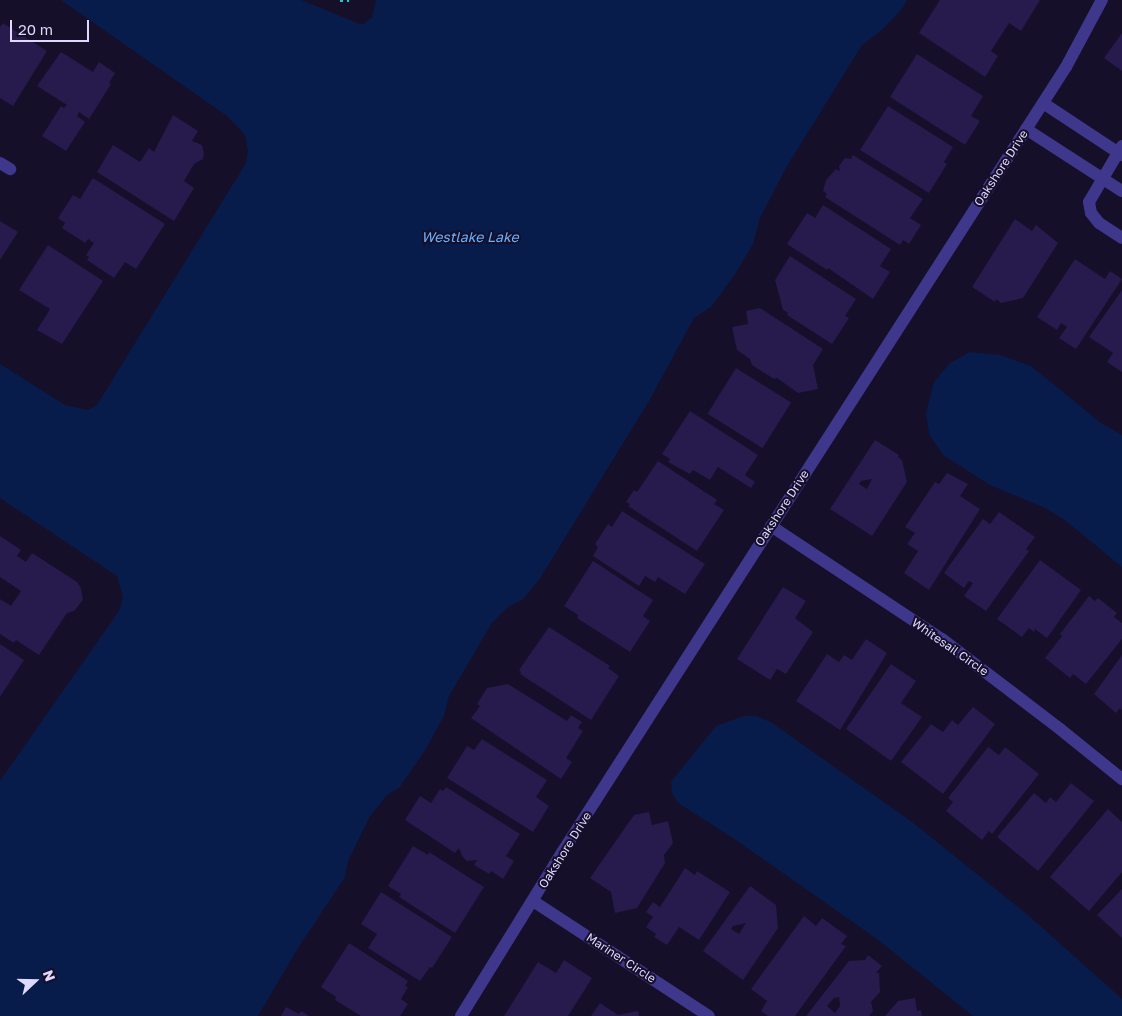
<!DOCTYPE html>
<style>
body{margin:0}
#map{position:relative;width:1122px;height:1016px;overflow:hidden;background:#150f2a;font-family:"Golos Text",sans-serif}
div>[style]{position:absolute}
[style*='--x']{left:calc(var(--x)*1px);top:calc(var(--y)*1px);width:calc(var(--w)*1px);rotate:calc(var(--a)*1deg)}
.water>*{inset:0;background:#071c4b}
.building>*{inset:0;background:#271a4c;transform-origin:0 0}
.path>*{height:3px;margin-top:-1.5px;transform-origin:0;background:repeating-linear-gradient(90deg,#29c3c2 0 2.5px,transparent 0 6.5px)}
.minor>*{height:12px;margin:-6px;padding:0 6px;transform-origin:6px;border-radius:6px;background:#3f378c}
span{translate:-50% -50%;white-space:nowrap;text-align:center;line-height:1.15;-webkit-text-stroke:4px #150f2a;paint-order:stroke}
.street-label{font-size:12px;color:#dfd8ff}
.water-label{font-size:14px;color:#66b0ff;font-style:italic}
.north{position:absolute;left:10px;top:956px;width:50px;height:50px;-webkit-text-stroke:4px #150f2a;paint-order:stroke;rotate:69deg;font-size:14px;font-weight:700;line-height:20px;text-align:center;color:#dfd8ff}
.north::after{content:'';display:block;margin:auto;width:18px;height:22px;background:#dfd8ff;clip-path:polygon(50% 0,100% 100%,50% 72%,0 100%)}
.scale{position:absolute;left:10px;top:20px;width:79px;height:22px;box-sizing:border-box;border:2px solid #dfd8ff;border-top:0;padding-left:6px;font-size:15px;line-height:18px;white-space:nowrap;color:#dfd8ff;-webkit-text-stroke:4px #150f2a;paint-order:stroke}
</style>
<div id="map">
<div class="water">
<i style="clip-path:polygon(61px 0,301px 0,360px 24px,364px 24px,372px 17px,376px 0,907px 0,901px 10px,883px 29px,862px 45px,787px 166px,760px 218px,753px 244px,735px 274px,712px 306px,694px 318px,649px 401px,539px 580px,523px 599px,508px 607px,492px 623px,449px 696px,444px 716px,424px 752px,399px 788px,388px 794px,370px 816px,348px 861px,345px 877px,298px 948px,258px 1016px,0 1016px,0 781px,119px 611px,123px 597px,117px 576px,0 498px,0 364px,65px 405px,88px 410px,97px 405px,246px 163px,248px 151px,245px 135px,227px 116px)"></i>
<i style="clip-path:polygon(970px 352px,1000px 355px,1031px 366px,1101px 423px,1122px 435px,1122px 567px,1065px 520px,1045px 508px,990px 485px,943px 455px,929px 434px,926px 413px,934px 382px,950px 363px)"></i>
<i style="clip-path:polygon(744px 716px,757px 716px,772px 723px,912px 822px,1028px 915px,1122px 999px,1122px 1016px,973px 1016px,877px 939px,733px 838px,678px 803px,672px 793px,671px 782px,716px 726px)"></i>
</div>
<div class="building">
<i style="clip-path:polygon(940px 0,1040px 0,1021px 31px,1009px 23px,991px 51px,998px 56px,985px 77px,919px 33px)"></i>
<i style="clip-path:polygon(3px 23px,47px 51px,13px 106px,0 98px,0 27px)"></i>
<i style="clip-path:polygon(1122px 33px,1122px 71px,1104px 58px)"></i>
<i style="clip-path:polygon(61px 52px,93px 72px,99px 62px,115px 73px,109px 83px,111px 84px,89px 119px,79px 112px,77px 116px,85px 122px,66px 151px,42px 136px,61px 106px,64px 108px,67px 105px,37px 86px)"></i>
<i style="clip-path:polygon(917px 54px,983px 96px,971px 116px,980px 121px,965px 145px,890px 97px)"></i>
<i style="clip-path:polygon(888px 106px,953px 147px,944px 162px,947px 164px,929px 193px,860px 150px)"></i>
<i style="clip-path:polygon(173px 115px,198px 131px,192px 141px,202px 145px,204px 153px,203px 159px,194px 164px,184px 181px,194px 188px,174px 221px,97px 172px,113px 145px,140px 162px,149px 148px,154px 152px)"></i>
<i style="clip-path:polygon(853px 155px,923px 199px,910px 218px,921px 225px,909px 244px,903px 240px,900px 245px,825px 197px,827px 194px,823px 191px,826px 180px,836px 169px,840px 171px,839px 166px,845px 158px,851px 159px)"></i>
<i style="clip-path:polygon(93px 178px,165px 224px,136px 269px,125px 262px,114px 278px,87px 260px,89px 257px,86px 255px,94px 243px,88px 239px,85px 243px,62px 228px,65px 223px,58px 218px,73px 195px,80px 199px)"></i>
<i style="clip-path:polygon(823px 205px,891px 249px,880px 266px,890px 272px,873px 299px,828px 268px,827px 270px,787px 244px,807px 213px,815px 218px)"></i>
<i style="clip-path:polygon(1015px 219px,1032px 231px,1036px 225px,1058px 243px,1023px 298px,1001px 303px,996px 299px,995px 302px,972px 287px)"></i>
<i style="clip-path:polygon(0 221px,18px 232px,0 260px)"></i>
<i style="clip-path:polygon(48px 245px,103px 281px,62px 344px,37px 330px,50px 309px,19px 290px)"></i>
<i style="clip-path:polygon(790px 256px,856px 299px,845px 316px,849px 318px,832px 344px,787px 315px,788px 313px,783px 310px,775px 280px)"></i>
<i style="clip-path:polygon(1075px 259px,1105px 279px,1110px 271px,1122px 279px,1076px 349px,1059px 338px,1067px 327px,1061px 323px,1057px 330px,1037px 317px)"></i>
<i style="clip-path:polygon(1122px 290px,1122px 372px,1107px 362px,1113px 353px,1089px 337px)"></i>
<i style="clip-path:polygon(760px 308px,823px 349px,813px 365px,818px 389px,798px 393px,777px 378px,774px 379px,752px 365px,750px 359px,737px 350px,732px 327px,748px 324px,746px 311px)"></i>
<i style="left:736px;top:368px;width:65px;height:54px;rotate:32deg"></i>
<i style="clip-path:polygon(690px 411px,758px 455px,745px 475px,755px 482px,751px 488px,718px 467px,710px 480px,693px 470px,690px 474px,668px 462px,670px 459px,662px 454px)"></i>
<i style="clip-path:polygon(evenodd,875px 440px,899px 455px,898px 457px,902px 460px,907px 482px,872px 536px,830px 509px,875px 440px,872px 479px,867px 489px,859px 484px,861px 481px,872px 479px)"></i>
<i style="clip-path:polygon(658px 461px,717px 500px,714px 504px,724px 510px,697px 551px,628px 506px,630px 504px,626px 502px,634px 490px,637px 492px)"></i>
<i style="clip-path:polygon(947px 473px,968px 484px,960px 496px,980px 509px,929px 590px,904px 573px,918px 551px,907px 544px,915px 533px,905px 527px,935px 482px,939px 484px)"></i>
<i style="clip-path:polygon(622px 511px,705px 564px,685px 594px,658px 577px,655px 582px,645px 576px,639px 586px,593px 556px,598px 547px,595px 544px,608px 524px,612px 527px)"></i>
<i style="clip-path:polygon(999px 512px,1035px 537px,1026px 549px,1029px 551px,986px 611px,964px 596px,973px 583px,969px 581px,964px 588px,944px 573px,983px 519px,990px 524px)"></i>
<i style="clip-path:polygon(0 536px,21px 550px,17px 556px,26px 562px,32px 553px,77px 582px,81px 588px,83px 600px,74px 611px,67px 613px,39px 655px,16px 640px,14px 643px,0 634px,0 599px,11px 606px,21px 591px,0 577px)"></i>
<i style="clip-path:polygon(1040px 560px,1081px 590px,1047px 638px,1035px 629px,1034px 632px,1029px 628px,1022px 637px,997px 619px)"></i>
<i style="clip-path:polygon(593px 561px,653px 600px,643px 616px,650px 621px,630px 652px,577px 618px,578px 615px,564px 606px)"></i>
<i style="clip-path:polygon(783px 587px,806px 601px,795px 618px,813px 632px,786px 674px,777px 669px,770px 680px,737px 659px)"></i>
<i style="clip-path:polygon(1089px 596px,1095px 601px,1098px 598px,1117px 613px,1114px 617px,1122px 623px,1122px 639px,1086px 684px,1073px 674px,1070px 678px,1045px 658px,1062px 636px,1060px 634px)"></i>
<i style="clip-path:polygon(549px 627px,610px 666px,608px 668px,619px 676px,591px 720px,520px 674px,521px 672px,519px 670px)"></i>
<i style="clip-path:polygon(866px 639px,887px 653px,840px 730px,796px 701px,827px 654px,839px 662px,844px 655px,852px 660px)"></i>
<i style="clip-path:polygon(0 644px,24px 660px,0 697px)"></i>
<i style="clip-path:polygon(1122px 655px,1122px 710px,1120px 708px,1116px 713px,1094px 694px)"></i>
<i style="clip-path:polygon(891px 664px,916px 681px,901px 703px,922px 717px,891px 761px,846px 729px)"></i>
<i style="clip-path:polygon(508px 684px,567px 721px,571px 715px,582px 722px,578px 728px,583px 731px,566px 758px,572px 762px,561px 779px,471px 718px,480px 706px,477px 704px,487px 688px)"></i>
<i style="clip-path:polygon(973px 707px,995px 724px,943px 794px,901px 762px,931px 724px,943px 732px,952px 720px,958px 725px)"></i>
<i style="clip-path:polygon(482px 739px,547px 780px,536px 797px,549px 806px,533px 832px,447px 778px,467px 746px,474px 750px)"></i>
<i style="clip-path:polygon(988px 747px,999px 755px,1005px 747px,1039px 774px,992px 834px,989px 831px,982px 840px,946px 811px,953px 802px,948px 798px)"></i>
<i style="clip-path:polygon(1071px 783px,1094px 801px,1038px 871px,997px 837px,1034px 793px,1046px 803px,1050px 797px,1056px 802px)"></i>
<i style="clip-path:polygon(446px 787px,520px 834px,506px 856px,514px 861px,503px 879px,491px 871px,489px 874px,474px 865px,477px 860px,467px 861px,462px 856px,459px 848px,455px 853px,405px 820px,420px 796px,431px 803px,440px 789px,443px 791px)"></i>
<i style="clip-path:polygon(1108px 809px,1122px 822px,1122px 872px,1089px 911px,1050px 877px)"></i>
<i style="clip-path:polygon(649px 812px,652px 825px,668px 821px,673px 843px,664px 855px,665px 863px,637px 908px,615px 913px,611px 892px,590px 878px,634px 815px)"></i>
<i style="clip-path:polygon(413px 846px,428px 855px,429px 852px,484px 887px,455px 933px,399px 897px,401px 894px,388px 886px)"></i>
<i style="clip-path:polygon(685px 868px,695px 875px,697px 871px,730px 892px,699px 940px,679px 927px,667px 945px,654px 937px,656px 934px,646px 927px,653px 917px,646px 912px,653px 902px,660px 907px)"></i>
<i style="clip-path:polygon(evenodd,750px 886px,776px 905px,778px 928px,743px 980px,703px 951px,750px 886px,746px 923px,739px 934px,731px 929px,733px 926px,746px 923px)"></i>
<i style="clip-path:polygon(1122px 889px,1122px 938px,1097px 915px)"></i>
<i style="clip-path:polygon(381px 892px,452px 937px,432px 968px,430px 967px,420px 981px,368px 948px,377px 934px,361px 924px)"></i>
<i style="clip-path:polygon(804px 916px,816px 926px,822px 918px,847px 936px,841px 944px,846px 946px,795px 1016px,768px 1016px,761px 1011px,767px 1001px,751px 989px)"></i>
<i style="clip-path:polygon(349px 943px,408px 981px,405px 986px,408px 987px,401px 999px,408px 1004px,400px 1016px,361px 1016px,335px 1000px,336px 997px,321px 987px)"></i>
<i style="clip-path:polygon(evenodd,868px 955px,882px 966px,876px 973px,879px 973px,880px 992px,871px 1002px,873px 1011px,869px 1016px,806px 1016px,849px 961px,865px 960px,868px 955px,839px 997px,840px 1006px,835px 1013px,827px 1006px,834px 998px,839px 997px)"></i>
<i style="clip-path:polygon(564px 960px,592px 978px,568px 1016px,504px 1016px,538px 962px,556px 973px)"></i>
<i style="clip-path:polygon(915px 998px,917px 1011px,921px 1010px,922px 1016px,885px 1016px,898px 1001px)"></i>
<i style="clip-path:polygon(600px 1003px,618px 1015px,638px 1011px,639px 1016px,591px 1016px)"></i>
<i style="clip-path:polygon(286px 1007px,299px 1014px,301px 1011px,309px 1016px,281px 1016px)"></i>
</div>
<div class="path">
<i style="--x:340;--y:0;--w:9;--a:0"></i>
</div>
<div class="minor">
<i style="--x:1043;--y:103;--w:95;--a:33.4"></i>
<i style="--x:1026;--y:129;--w:114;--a:32.9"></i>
<i style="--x:1122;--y:146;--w:65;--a:120.5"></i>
<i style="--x:1089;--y:202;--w:11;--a:80"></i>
<i style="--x:1091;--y:213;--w:13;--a:51"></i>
<i style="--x:1099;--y:223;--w:27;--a:33"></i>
<i style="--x:0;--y:163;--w:12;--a:31"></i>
<i style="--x:771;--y:526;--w:205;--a:33.5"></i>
<i style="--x:942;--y:639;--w:148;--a:37.3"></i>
<i style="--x:1060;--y:729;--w:80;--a:38.9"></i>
<i style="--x:533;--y:901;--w:210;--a:33.2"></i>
<i style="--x:461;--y:1016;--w:194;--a:-58.3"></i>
<i style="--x:563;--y:851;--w:931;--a:-57.32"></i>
<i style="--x:1066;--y:67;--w:76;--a:-61.8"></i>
</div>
<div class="street-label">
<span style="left:1001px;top:168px;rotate:-57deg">Oakshore Drive</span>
<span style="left:782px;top:508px;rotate:-57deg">Oakshore Drive</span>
<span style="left:950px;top:647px;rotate:35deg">Whitesail Circle</span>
<span style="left:565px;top:850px;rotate:-58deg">Oakshore Drive</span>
<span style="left:621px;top:958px;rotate:33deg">Mariner Circle</span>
</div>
<div class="water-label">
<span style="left:470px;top:237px">Westlake Lake</span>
</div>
<div class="north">N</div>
<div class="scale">20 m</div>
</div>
